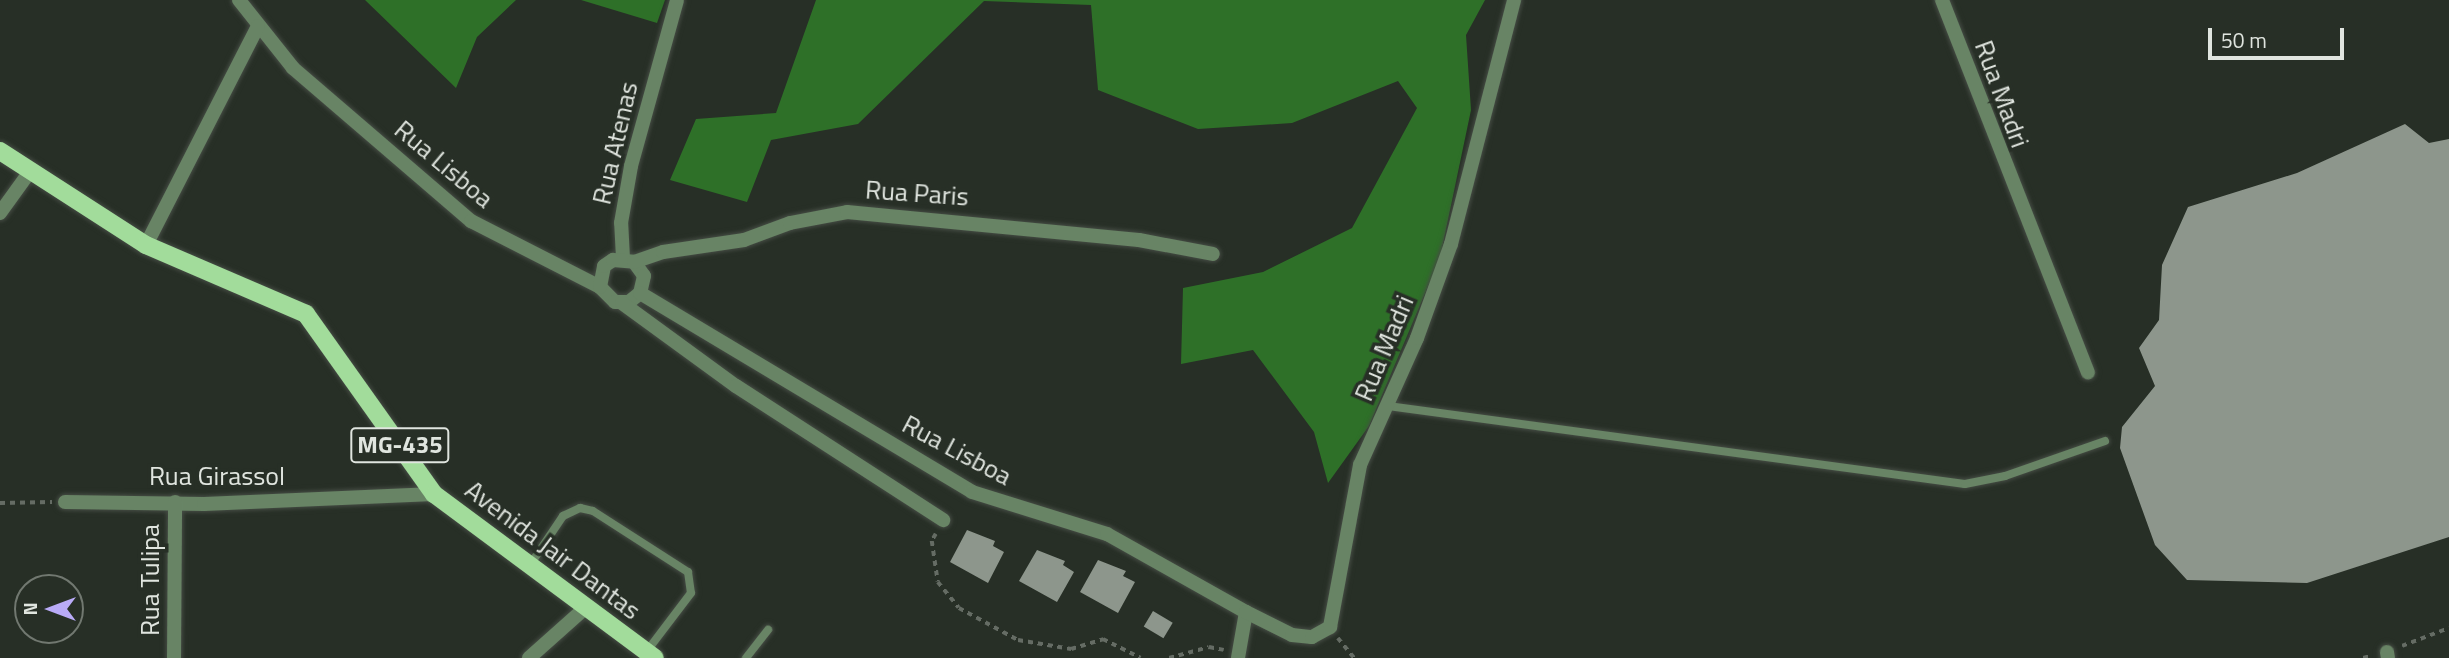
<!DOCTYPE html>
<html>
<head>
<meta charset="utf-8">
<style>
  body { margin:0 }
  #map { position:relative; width:2449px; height:658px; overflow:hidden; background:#272f26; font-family:"Titillium Web",sans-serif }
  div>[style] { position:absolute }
  .forest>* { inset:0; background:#2e7028 }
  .building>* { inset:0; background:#8d968c; transform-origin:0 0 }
  .path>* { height:3.5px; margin-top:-1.75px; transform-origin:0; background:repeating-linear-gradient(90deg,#656c64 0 5px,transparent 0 10px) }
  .roads { filter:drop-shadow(0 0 2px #454c44) drop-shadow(0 0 2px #454c44) }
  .lane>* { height:8px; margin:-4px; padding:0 4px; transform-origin:4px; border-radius:4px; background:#688465 }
  .street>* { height:14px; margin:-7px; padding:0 7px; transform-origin:7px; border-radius:7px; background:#688465 }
  .primary>* { height:18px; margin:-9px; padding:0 9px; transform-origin:9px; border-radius:9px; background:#a2dc9b }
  span { translate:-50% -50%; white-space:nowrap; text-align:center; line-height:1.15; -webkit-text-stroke:7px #272f26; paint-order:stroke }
  .shield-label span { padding:2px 5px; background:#272f26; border:2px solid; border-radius:5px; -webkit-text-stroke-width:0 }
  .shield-label { font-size:24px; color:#e0e5df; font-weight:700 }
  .street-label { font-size:26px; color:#e0e5df }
  .north { position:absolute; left:14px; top:574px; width:70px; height:70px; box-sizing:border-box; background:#272f26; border:2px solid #717870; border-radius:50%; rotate:270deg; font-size:19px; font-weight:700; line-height:28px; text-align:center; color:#e0e5df }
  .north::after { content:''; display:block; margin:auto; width:24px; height:32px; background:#b9abf7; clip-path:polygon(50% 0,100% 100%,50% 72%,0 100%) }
  .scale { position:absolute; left:2208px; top:28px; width:136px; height:32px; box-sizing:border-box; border:4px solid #e0e5df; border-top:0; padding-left:9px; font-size:21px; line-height:24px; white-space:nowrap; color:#e0e5df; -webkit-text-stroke:5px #272f26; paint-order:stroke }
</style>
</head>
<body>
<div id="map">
  <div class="forest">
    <div style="clip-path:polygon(365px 0,516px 0,477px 37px,456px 88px)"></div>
    <div style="clip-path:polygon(581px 0,665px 0,657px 23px)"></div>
    <div style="clip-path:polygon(816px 0,1485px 0,1466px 35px,1471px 110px,1440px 258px,1369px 426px,1328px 483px,1314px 432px,1253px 350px,1181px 364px,1183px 288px,1263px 272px,1352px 228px,1417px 108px,1398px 81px,1292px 123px,1198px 129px,1098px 90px,1091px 5px,984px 1px,858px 124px,771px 140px,747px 202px,670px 180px,696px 119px,776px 113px)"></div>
  </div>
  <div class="building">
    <div style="clip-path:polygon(2405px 124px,2429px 143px,2449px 139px,2449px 537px,2307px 583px,2187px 580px,2155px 545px,2120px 448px,2122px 427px,2155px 386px,2139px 348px,2159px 320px,2162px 265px,2188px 207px,2297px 173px)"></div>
    <div style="clip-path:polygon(967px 530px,995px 541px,993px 546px,1004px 552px,988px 583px,950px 562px)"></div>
    <div style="clip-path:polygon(1037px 550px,1065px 561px,1063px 565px,1074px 572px,1057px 602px,1019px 581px)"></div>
    <div style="clip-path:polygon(1098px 560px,1126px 571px,1123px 576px,1135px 582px,1118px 613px,1080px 592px)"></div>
    <div style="left:1153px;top:611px;width:23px;height:18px;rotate:31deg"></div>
  </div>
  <div class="path">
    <div style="left:0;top:503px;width:52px;rotate:-1.1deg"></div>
    <div style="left:936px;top:534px;width:8px;rotate:120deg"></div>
    <div style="left:932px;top:541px;width:41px;rotate:81.7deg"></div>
    <div style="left:938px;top:582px;width:33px;rotate:51deg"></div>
    <div style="left:959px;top:608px;width:67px;rotate:28.5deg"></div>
    <div style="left:1018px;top:640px;width:54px;rotate:9.6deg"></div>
    <div style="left:1071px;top:649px;width:34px;rotate:-17deg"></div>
    <div style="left:1103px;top:639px;width:42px;rotate:26.6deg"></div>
    <div style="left:1338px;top:638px;width:26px;rotate:51deg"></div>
    <div style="left:2402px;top:646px;width:50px;rotate:-21deg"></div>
    <div style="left:1169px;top:658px;width:41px;rotate:-15.4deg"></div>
    <div style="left:1209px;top:647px;width:15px;rotate:11deg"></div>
    <div style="left:2363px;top:658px;width:8px;rotate:-14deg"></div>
  </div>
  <div class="roads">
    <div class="lane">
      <div style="left:1388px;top:406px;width:582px;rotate:7.7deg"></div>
      <div style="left:1965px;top:484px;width:41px;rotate:-11.3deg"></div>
      <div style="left:2005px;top:476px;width:106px;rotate:-19.3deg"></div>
      <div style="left:530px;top:565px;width:59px;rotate:-56deg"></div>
      <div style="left:563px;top:516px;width:19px;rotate:-25deg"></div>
      <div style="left:580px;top:508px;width:13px;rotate:13deg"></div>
      <div style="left:593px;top:511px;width:113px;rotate:32.7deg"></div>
      <div style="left:688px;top:572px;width:21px;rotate:82deg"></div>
      <div style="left:691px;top:593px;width:73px;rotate:127.2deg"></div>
      <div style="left:746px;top:658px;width:36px;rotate:-52deg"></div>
    </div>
    <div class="street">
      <div style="left:239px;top:0;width:87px;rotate:51.5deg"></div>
      <div style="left:293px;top:68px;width:235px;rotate:40.7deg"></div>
      <div style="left:471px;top:221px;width:145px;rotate:27.1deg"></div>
      <div style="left:600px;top:287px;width:21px;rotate:45deg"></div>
      <div style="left:615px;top:302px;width:14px"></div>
      <div style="left:629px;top:302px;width:14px;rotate:-39deg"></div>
      <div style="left:1942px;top:0;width:400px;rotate:68.6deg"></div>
      <div style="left:0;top:213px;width:53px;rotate:-54.2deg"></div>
      <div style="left:146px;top:245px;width:246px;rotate:-62.9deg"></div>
      <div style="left:623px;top:258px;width:35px;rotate:-93deg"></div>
      <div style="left:621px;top:223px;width:58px;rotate:-80deg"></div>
      <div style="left:631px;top:166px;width:172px;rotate:-74.5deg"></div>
      <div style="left:634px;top:262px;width:17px;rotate:54deg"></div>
      <div style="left:644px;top:276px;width:17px;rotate:103deg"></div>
      <div style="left:600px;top:287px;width:21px;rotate:-79deg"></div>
      <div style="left:604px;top:266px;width:11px;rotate:-34deg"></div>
      <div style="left:613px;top:260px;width:21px;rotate:5deg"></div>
      <div style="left:634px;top:262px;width:31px;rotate:-19deg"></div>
      <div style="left:663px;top:252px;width:82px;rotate:-8.4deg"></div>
      <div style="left:744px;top:240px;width:49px;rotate:-20.3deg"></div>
      <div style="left:790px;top:223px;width:58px;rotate:-10.9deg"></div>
      <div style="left:847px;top:212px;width:293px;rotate:5.5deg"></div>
      <div style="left:1139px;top:240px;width:75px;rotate:10.7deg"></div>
      <div style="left:640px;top:293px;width:387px;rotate:30.9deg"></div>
      <div style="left:972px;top:492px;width:141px;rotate:17.3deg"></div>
      <div style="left:1107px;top:534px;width:159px;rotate:29.3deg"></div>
      <div style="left:1246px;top:612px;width:47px;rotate:99.9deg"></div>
      <div style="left:622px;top:303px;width:141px;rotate:36.1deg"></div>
      <div style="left:736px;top:386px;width:247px;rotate:32.9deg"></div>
      <div style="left:65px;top:502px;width:139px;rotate:0.8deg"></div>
      <div style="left:204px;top:504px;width:230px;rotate:-2.5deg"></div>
      <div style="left:1246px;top:612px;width:51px;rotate:26.6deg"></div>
      <div style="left:1292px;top:635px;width:20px;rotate:6deg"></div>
      <div style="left:1312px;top:637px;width:21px;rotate:-29deg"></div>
      <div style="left:1330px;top:627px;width:165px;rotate:-79.5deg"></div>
      <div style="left:1360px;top:465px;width:139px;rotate:-65.8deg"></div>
      <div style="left:1417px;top:338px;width:100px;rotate:-70.1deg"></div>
      <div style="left:1451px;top:244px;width:252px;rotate:-75.5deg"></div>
      <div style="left:2387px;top:652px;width:6px;rotate:81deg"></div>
      <div style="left:174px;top:658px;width:156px;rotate:-89.6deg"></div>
      <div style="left:529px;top:658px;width:74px;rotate:-41.7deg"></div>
    </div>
    <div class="primary">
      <div style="left:0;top:151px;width:174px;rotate:32.8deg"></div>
      <div style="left:146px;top:245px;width:174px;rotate:23.3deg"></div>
      <div style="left:306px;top:314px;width:221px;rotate:54.6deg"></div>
      <div style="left:434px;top:494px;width:275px;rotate:36.6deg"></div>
    </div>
  </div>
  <div class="shield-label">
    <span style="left:400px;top:445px">MG-435</span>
  </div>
  <div class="street-label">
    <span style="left:2002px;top:94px;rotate:70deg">Rua Madri</span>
    <span style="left:615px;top:143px;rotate:-77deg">Rua Atenas</span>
    <span style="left:444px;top:164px;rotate:40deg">Rua Lisboa</span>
    <span style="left:917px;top:193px;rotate:4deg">Rua Paris</span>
    <span style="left:1384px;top:348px;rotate:-67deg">Rua Madri</span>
    <span style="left:957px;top:450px;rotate:28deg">Rua Lisboa</span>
    <span style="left:217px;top:476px">Rua Girassol</span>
    <span style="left:553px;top:550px;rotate:37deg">Avenida Jair Dantas</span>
    <span style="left:150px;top:580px;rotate:-90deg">Rua Tulipa</span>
  </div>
  <div class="north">N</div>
  <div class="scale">50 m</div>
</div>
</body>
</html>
